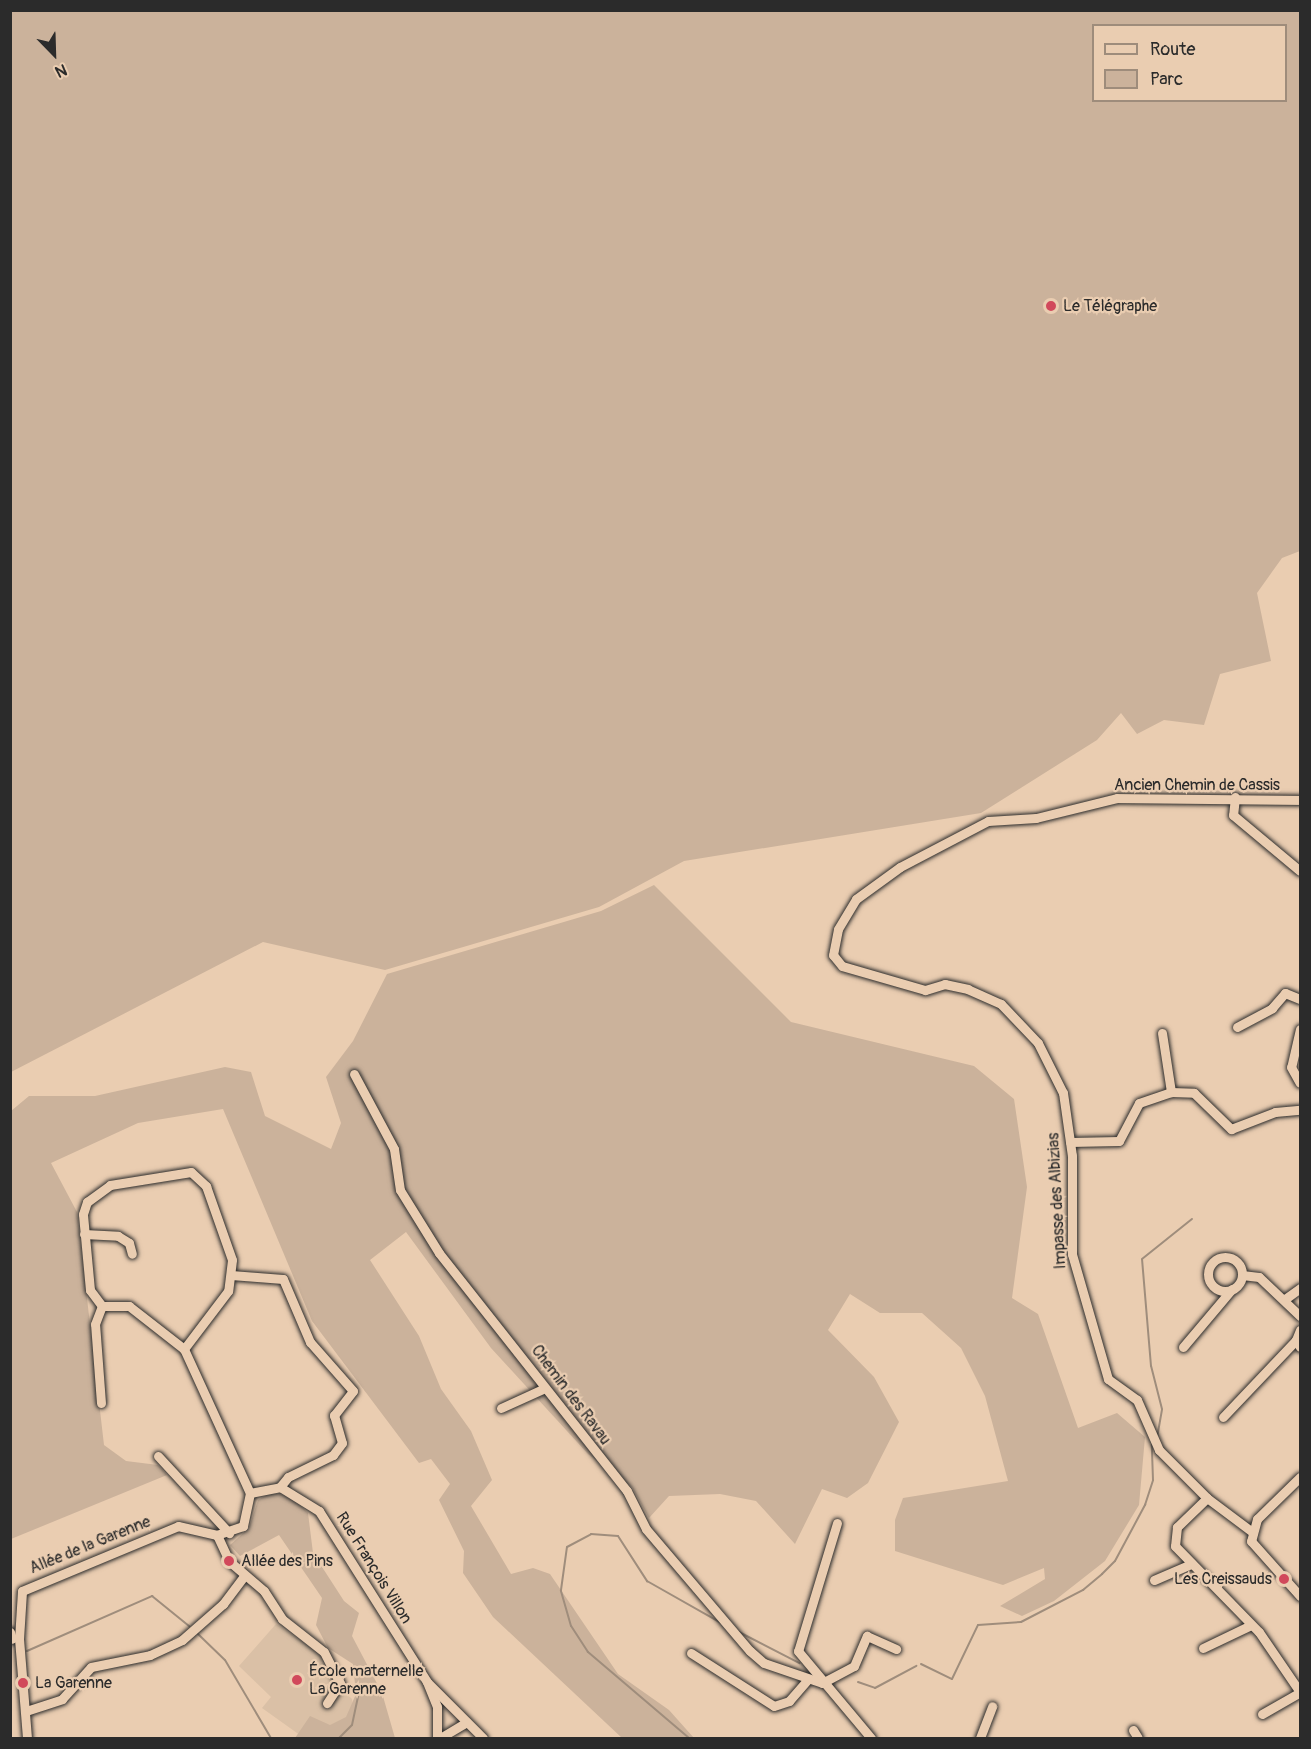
<!DOCTYPE html>
<html>
<head>
<meta charset="utf-8">
<style>
  body { margin:0 }
  #map { position:relative; width:1311px; height:1749px; overflow:hidden; background:#eacdb1; font-family:Pangolin,sans-serif }
  div>[style] { position:absolute }
  .built>* { inset:0; background:#dac0a6 }
  .green>* { inset:0; background:#cbb29b }
  .stream>* { height:2px; margin:-1px; padding:0 1px; transform-origin:1px; border-radius:1px; background:#9f8d7c }
  .roads { filter:drop-shadow(0 0 2px #2b2b2b) drop-shadow(0 0 2px #2b2b2b) }
  .street>* { height:9px; margin:-4.5px; padding:0 4.5px; transform-origin:4.5px; border-radius:4.5px; background:#eacdb1 }
  .street>.ring { margin:-4.5px; padding:0; box-sizing:content-box; background:none; border:9px solid #eacdb1; border-radius:50% }
  .dots>* { width:16px; height:16px; translate:-50% -50%; box-sizing:border-box; border:3px solid #eacdb1; border-radius:50% }
  span { translate:-50% -50%; white-space:nowrap; text-align:center; line-height:1.15; -webkit-text-stroke:4.5px #eacdb1; paint-order:stroke }
  .poi-label { font-size:16px; color:#2b2b2b }
  .left { translate:0 -50%; text-align:left }
  .right { translate:-100% -50%; text-align:right }
  .street-label { font-size:16px; color:#2b2b2b }
  .frame { position:absolute; inset:0; border:12px solid #2b2b2b; pointer-events:none }
  .legend { position:absolute; left:1092px; top:24px; width:195px; height:78px; box-sizing:border-box; background:#eacdb1; border:2px solid #9e8c7b; margin:0; padding:8px 10px; list-style:none; font-size:18px; color:#2b2b2b }
  .legend li { display:flex; align-items:center; gap:12px; height:30px }
  .legend b { width:30px; border:2px solid #9e8c7b }
  .north { position:absolute; left:24px; top:24px; width:60px; height:60px; -webkit-text-stroke:4px #eacdb1; paint-order:stroke; rotate:157deg; font-size:16px; font-weight:700; line-height:24px; text-align:center; color:#2b2b2b }
  .north::after { content:''; display:block; margin:auto; width:21px; height:27px; background:#2b2b2b; clip-path:polygon(50% 0,100% 100%,50% 72%,0 100%) }
</style>
</head>
<body>
<div id="map">
  <div class="built">
    <div style="clip-path:polygon(276px 1624px,322px 1655px,321px 1663px,341px 1673px,340px 1688px,352px 1699px,354px 1714px,304px 1738px,262px 1708px,271px 1697px,239px 1666px)"></div>
  </div>
  <div class="green">
    <div style="clip-path:polygon(evenodd,11px 10px,1300px 11px,1300px 551px,1282px 558px,1257px 593px,1271px 661px,1220px 674px,1204px 725px,1164px 720px,1137px 734px,1121px 713px,1097px 740px,981px 813px,684px 861px,599px 907px,385px 970px,263px 942px,11px 1072px,11px 10px,1094px 26px,1286px 26px,1286px 100px,1094px 100px,1094px 26px)"></div>
    <div style="clip-path:polygon(654px 885px,791px 1022px,974px 1066px,1014px 1099px,1027px 1187px,1012px 1298px,1038px 1314px,1078px 1428px,1117px 1413px,1145px 1437px,1139px 1505px,1105px 1561px,1054px 1601px,1022px 1616px,1000px 1606px,1045px 1579px,1044px 1568px,1003px 1585px,895px 1551px,895px 1520px,903px 1498px,1008px 1481px,985px 1396px,961px 1348px,922px 1313px,880px 1313px,850px 1294px,828px 1330px,874px 1377px,899px 1422px,868px 1483px,847px 1498px,822px 1489px,795px 1544px,756px 1501px,720px 1494px,669px 1496px,649px 1518px,632px 1487px,588px 1454px,491px 1348px,406px 1232px,370px 1260px,419px 1336px,441px 1389px,471px 1431px,492px 1480px,471px 1506px,511px 1574px,533px 1568px,550px 1574px,618px 1674px,669px 1710px,694px 1738px,622px 1738px,493px 1617px,463px 1573px,464px 1551px,439px 1500px,450px 1484px,431px 1459px,419px 1463px,312px 1321px,223px 1109px,138px 1123px,51px 1163px,77px 1212px,104px 1445px,126px 1461px,158px 1465px,167px 1475px,11px 1539px,11px 1111px,29px 1096px,95px 1096px,225px 1067px,251px 1072px,265px 1116px,331px 1149px,341px 1123px,326px 1077px,353px 1041px,387px 974px,601px 911px)"></div>
    <div style="clip-path:polygon(270px 1493px,291px 1496px,308px 1513px,313px 1553px,344px 1601px,359px 1613px,352px 1636px,382px 1693px,395px 1738px,295px 1738px,310px 1716px,330px 1725px,346px 1717px,356px 1694px,353px 1664px,328px 1648px,316px 1625px,322px 1598px,279px 1535px,240px 1556px,230px 1545px,249px 1528px,258px 1500px)"></div>
  </div>
  <div class="stream">
    <div style="left:1157px;top:1438px;width:29px;rotate:-80deg"></div>
    <div style="left:1162px;top:1409px;width:44px;rotate:-104.3deg"></div>
    <div style="left:1151px;top:1366px;width:107px;rotate:-94.8deg"></div>
    <div style="left:1142px;top:1259px;width:64px;rotate:-38.7deg"></div>
    <div style="left:739px;top:1632px;width:68px;rotate:27.3deg"></div>
    <div style="left:198px;top:1634px;width:37px;rotate:44deg"></div>
    <div style="left:225px;top:1660px;width:91px;rotate:59.5deg"></div>
    <div style="left:27px;top:1651px;width:137px;rotate:-23.7deg"></div>
    <div style="left:152px;top:1596px;width:48px;rotate:39deg"></div>
    <div style="left:921px;top:1664px;width:34px;rotate:26deg"></div>
    <div style="left:952px;top:1679px;width:60px;rotate:-64.3deg"></div>
    <div style="left:978px;top:1625px;width:43px;rotate:-4deg"></div>
    <div style="left:1021px;top:1622px;width:70px;rotate:-27.3deg"></div>
    <div style="left:1083px;top:1590px;width:25px;rotate:-40deg"></div>
    <div style="left:1102px;top:1574px;width:18px;rotate:-45deg"></div>
    <div style="left:1115px;top:1561px;width:64px;rotate:-61.8deg"></div>
    <div style="left:1145px;top:1505px;width:26px;rotate:-72deg"></div>
    <div style="left:1153px;top:1480px;width:35px;rotate:-92deg"></div>
    <div style="left:858px;top:1682px;width:18px;rotate:19deg"></div>
    <div style="left:875px;top:1688px;width:47px;rotate:-28.2deg"></div>
    <div style="left:339px;top:1738px;width:18px;rotate:-45deg"></div>
    <div style="left:352px;top:1725px;width:38px;rotate:-78deg"></div>
    <div style="left:360px;top:1688px;width:22px"></div>
    <div style="left:689px;top:1738px;width:133px;rotate:-139.6deg"></div>
    <div style="left:588px;top:1652px;width:31px;rotate:-123deg"></div>
    <div style="left:571px;top:1626px;width:37px;rotate:-106deg"></div>
    <div style="left:561px;top:1590px;width:43px;rotate:-82.1deg"></div>
    <div style="left:567px;top:1547px;width:27px;rotate:-28deg"></div>
    <div style="left:591px;top:1534px;width:27px;rotate:4deg"></div>
    <div style="left:618px;top:1536px;width:54px;rotate:57.2deg"></div>
    <div style="left:647px;top:1581px;width:85px;rotate:29.6deg"></div>
  </div>
  <div class="roads">
    <div class="street">
      <div style="left:1235px;top:797px;width:18px;rotate:96deg"></div>
      <div style="left:1233px;top:815px;width:87px;rotate:39.9deg"></div>
      <div style="left:1237px;top:1027px;width:40px;rotate:-28deg"></div>
      <div style="left:1272px;top:1008px;width:20px;rotate:-49deg"></div>
      <div style="left:1285px;top:993px;width:16px;rotate:22deg"></div>
      <div style="left:1300px;top:1029px;width:39px;rotate:103deg"></div>
      <div style="left:1291px;top:1067px;width:18px;rotate:61deg"></div>
      <div style="left:1162px;top:1033px;width:60px;rotate:81.3deg"></div>
      <div style="left:354px;top:1074px;width:85px;rotate:61.9deg"></div>
      <div style="left:394px;top:1149px;width:41px;rotate:81.7deg"></div>
      <div style="left:400px;top:1190px;width:74px;rotate:58.2deg"></div>
      <div style="left:439px;top:1253px;width:303px;rotate:51.7deg"></div>
      <div style="left:627px;top:1491px;width:42px;rotate:63.4deg"></div>
      <div style="left:646px;top:1529px;width:160px;rotate:49.6deg"></div>
      <div style="left:750px;top:1651px;width:18px;rotate:41deg"></div>
      <div style="left:764px;top:1663px;width:61px;rotate:19deg"></div>
      <div style="left:822px;top:1683px;width:36px;rotate:-28deg"></div>
      <div style="left:854px;top:1666px;width:33px;rotate:-67deg"></div>
      <div style="left:867px;top:1636px;width:32px;rotate:24deg"></div>
      <div style="left:1070px;top:1142px;width:49px;rotate:-1.2deg"></div>
      <div style="left:1119px;top:1141px;width:43px;rotate:-62.2deg"></div>
      <div style="left:1139px;top:1103px;width:34px;rotate:-19deg"></div>
      <div style="left:1171px;top:1092px;width:23px;rotate:2deg"></div>
      <div style="left:1194px;top:1093px;width:52px;rotate:44.2deg"></div>
      <div style="left:1231px;top:1129px;width:47px;rotate:-21.1deg"></div>
      <div style="left:1275px;top:1112px;width:25px;rotate:-5deg"></div>
      <div style="left:84px;top:1234px;width:34px;rotate:3deg"></div>
      <div style="left:118px;top:1236px;width:13px;rotate:32deg"></div>
      <div style="left:129px;top:1243px;width:11px;rotate:75deg"></div>
      <div class="ring" style="left:1208px;top:1257px;width:25px;height:25px"></div>
      <div style="left:231px;top:1275px;width:52px;rotate:4.4deg"></div>
      <div style="left:283px;top:1279px;width:69px;rotate:66.8deg"></div>
      <div style="left:310px;top:1342px;width:65px;rotate:48.7deg"></div>
      <div style="left:353px;top:1391px;width:31px;rotate:128deg"></div>
      <div style="left:334px;top:1415px;width:29px;rotate:74deg"></div>
      <div style="left:342px;top:1443px;width:15px;rotate:127deg"></div>
      <div style="left:333px;top:1455px;width:50px;rotate:153.9deg"></div>
      <div style="left:288px;top:1477px;width:13px;rotate:129deg"></div>
      <div style="left:1242px;top:1275px;width:17px;rotate:7deg"></div>
      <div style="left:1259px;top:1277px;width:57px;rotate:43.6deg"></div>
      <div style="left:1285px;top:1299px;width:19px;rotate:-36deg"></div>
      <div style="left:102px;top:1306px;width:20px;rotate:-127deg"></div>
      <div style="left:90px;top:1290px;width:76px;rotate:-95.3deg"></div>
      <div style="left:83px;top:1214px;width:13px;rotate:-72deg"></div>
      <div style="left:87px;top:1202px;width:29px;rotate:-36deg"></div>
      <div style="left:110px;top:1185px;width:82px;rotate:-9.1deg"></div>
      <div style="left:191px;top:1172px;width:21px;rotate:43deg"></div>
      <div style="left:206px;top:1186px;width:78px;rotate:70.6deg"></div>
      <div style="left:232px;top:1260px;width:31px;rotate:97deg"></div>
      <div style="left:228px;top:1291px;width:73px;rotate:127.2deg"></div>
      <div style="left:102px;top:1306px;width:27px"></div>
      <div style="left:129px;top:1306px;width:70px;rotate:38deg"></div>
      <div style="left:184px;top:1349px;width:158px;rotate:65.4deg"></div>
      <div style="left:250px;top:1493px;width:34px;rotate:102deg"></div>
      <div style="left:243px;top:1526px;width:28px;rotate:161deg"></div>
      <div style="left:1300px;top:1330px;width:11px;rotate:112deg"></div>
      <div style="left:1296px;top:1340px;width:8px;rotate:60deg"></div>
      <div style="left:1183px;top:1347px;width:76px;rotate:-49.8deg"></div>
      <div style="left:101px;top:1403px;width:79px;rotate:-94.3deg"></div>
      <div style="left:95px;top:1324px;width:19px;rotate:-69deg"></div>
      <div style="left:501px;top:1408px;width:48px;rotate:-24.4deg"></div>
      <div style="left:1223px;top:1417px;width:106px;rotate:-46.5deg"></div>
      <div style="left:158px;top:1456px;width:105px;rotate:47.3deg"></div>
      <div style="left:1300px;top:1477px;width:60px;rotate:135.7deg"></div>
      <div style="left:1257px;top:1519px;width:23px;rotate:105deg"></div>
      <div style="left:1251px;top:1541px;width:74px;rotate:48.3deg"></div>
      <div style="left:250px;top:1493px;width:31px;rotate:-11deg"></div>
      <div style="left:280px;top:1487px;width:46px;rotate:31.6deg"></div>
      <div style="left:319px;top:1511px;width:202px;rotate:57.7deg"></div>
      <div style="left:427px;top:1682px;width:27px;rotate:68deg"></div>
      <div style="left:437px;top:1707px;width:31px;rotate:90deg"></div>
      <div style="left:1207px;top:1498px;width:42px;rotate:136deg"></div>
      <div style="left:1177px;top:1527px;width:19px;rotate:96deg"></div>
      <div style="left:1175px;top:1546px;width:120px;rotate:45.7deg"></div>
      <div style="left:1259px;top:1632px;width:73px;rotate:55.7deg"></div>
      <div style="left:837px;top:1523px;width:134px;rotate:106.9deg"></div>
      <div style="left:798px;top:1651px;width:114px;rotate:50deg"></div>
      <div style="left:1251px;top:1531px;width:55px;rotate:-143.1deg"></div>
      <div style="left:1207px;top:1498px;width:68px;rotate:-135deg"></div>
      <div style="left:1159px;top:1450px;width:55px;rotate:-113.7deg"></div>
      <div style="left:1137px;top:1400px;width:36px;rotate:-144deg"></div>
      <div style="left:1108px;top:1379px;width:130px;rotate:-106.1deg"></div>
      <div style="left:1072px;top:1254px;width:98px;rotate:-90deg"></div>
      <div style="left:1072px;top:1156px;width:64px;rotate:-98.1deg"></div>
      <div style="left:1063px;top:1093px;width:56px;rotate:-116.6deg"></div>
      <div style="left:1038px;top:1043px;width:54px;rotate:-133.5deg"></div>
      <div style="left:1001px;top:1004px;width:36px;rotate:-156deg"></div>
      <div style="left:968px;top:989px;width:24px;rotate:-168deg"></div>
      <div style="left:945px;top:984px;width:21px;rotate:163deg"></div>
      <div style="left:925px;top:990px;width:86px;rotate:-163.9deg"></div>
      <div style="left:842px;top:966px;width:14px;rotate:-129deg"></div>
      <div style="left:833px;top:955px;width:26px;rotate:-79deg"></div>
      <div style="left:838px;top:929px;width:35px;rotate:-59deg"></div>
      <div style="left:856px;top:899px;width:54px;rotate:-36deg"></div>
      <div style="left:900px;top:867px;width:99px;rotate:-27.6deg"></div>
      <div style="left:988px;top:821px;width:48px;rotate:-3.6deg"></div>
      <div style="left:1036px;top:818px;width:83px;rotate:-13.9deg"></div>
      <div style="left:1117px;top:798px;width:183px;rotate:0.6deg"></div>
      <div style="left:217px;top:1535px;width:29px;rotate:65deg"></div>
      <div style="left:229px;top:1561px;width:46px;rotate:40.6deg"></div>
      <div style="left:264px;top:1591px;width:33px;rotate:57deg"></div>
      <div style="left:282px;top:1619px;width:53px;rotate:38.2deg"></div>
      <div style="left:324px;top:1652px;width:35px;rotate:63deg"></div>
      <div style="left:340px;top:1683px;width:24px;rotate:123deg"></div>
      <div style="left:1154px;top:1580px;width:40px;rotate:-23.4deg"></div>
      <div style="left:10px;top:1632px;width:7px;rotate:74deg"></div>
      <div style="left:1203px;top:1648px;width:53px;rotate:-25.6deg"></div>
      <div style="left:691px;top:1653px;width:98px;rotate:32.6deg"></div>
      <div style="left:774px;top:1706px;width:16px;rotate:-18deg"></div>
      <div style="left:789px;top:1701px;width:29px;rotate:-49deg"></div>
      <div style="left:428px;top:1683px;width:78px;rotate:45deg"></div>
      <div style="left:26px;top:1711px;width:38px;rotate:-18deg"></div>
      <div style="left:62px;top:1699px;width:43px;rotate:-47.8deg"></div>
      <div style="left:91px;top:1667px;width:60px;rotate:-11.5deg"></div>
      <div style="left:150px;top:1655px;width:35px;rotate:-25deg"></div>
      <div style="left:182px;top:1640px;width:55px;rotate:-41.3deg"></div>
      <div style="left:223px;top:1604px;width:35px;rotate:-53deg"></div>
      <div style="left:1262px;top:1714px;width:40px;rotate:-29.7deg"></div>
      <div style="left:1133px;top:1730px;width:9px;rotate:58deg"></div>
      <div style="left:27px;top:1738px;width:99px;rotate:-94.6deg"></div>
      <div style="left:19px;top:1639px;width:48px;rotate:-86.4deg"></div>
      <div style="left:22px;top:1591px;width:169px;rotate:-22.6deg"></div>
      <div style="left:178px;top:1526px;width:40px;rotate:13deg"></div>
      <div style="left:440px;top:1738px;width:31px;rotate:-31deg"></div>
      <div style="left:980px;top:1738px;width:34px;rotate:-69deg"></div>
    </div>
  </div>
  <div class="dots">
    <div style="left:1051px;top:306px;background:#d1495b"></div>
    <div style="left:229px;top:1561px;background:#d1495b"></div>
    <div style="left:1284px;top:1579px;background:#d1495b"></div>
    <div style="left:297px;top:1680px;background:#d1495b"></div>
    <div style="left:23px;top:1683px;background:#d1495b"></div>
  </div>
  <div class="poi-label">
    <span class="left" style="left:1063px;top:306px">Le Télégraphe</span>
    <span class="left" style="left:241px;top:1561px">Allée des Pins</span>
    <span class="right" style="left:1272px;top:1579px">Les Creissauds</span>
    <span class="left" style="left:309px;top:1680px">École maternelle<br>La Garenne</span>
    <span class="left" style="left:35px;top:1683px">La Garenne</span>
  </div>
  <div class="street-label">
    <span style="left:1197px;top:785px">Ancien Chemin de Cassis</span>
    <span style="left:1057px;top:1201px;rotate:-93deg">Impasse des Albizias</span>
    <span style="left:571px;top:1395px;rotate:53deg">Chemin des Ravau</span>
    <span style="left:90px;top:1545px;rotate:-22deg">Allée de la Garenne</span>
    <span style="left:374px;top:1568px;rotate:58deg">Rue François Villon</span>
  </div>
  <div class="frame"></div>
  <ul class="legend">
  <li><b style="height:8px;background:#eacdb1"></b>Route</li>
  <li><b style="height:16px;background:#cbb29b"></b>Parc</li>
  </ul>
  <div class="north">N</div>
</div>
</body>
</html>
